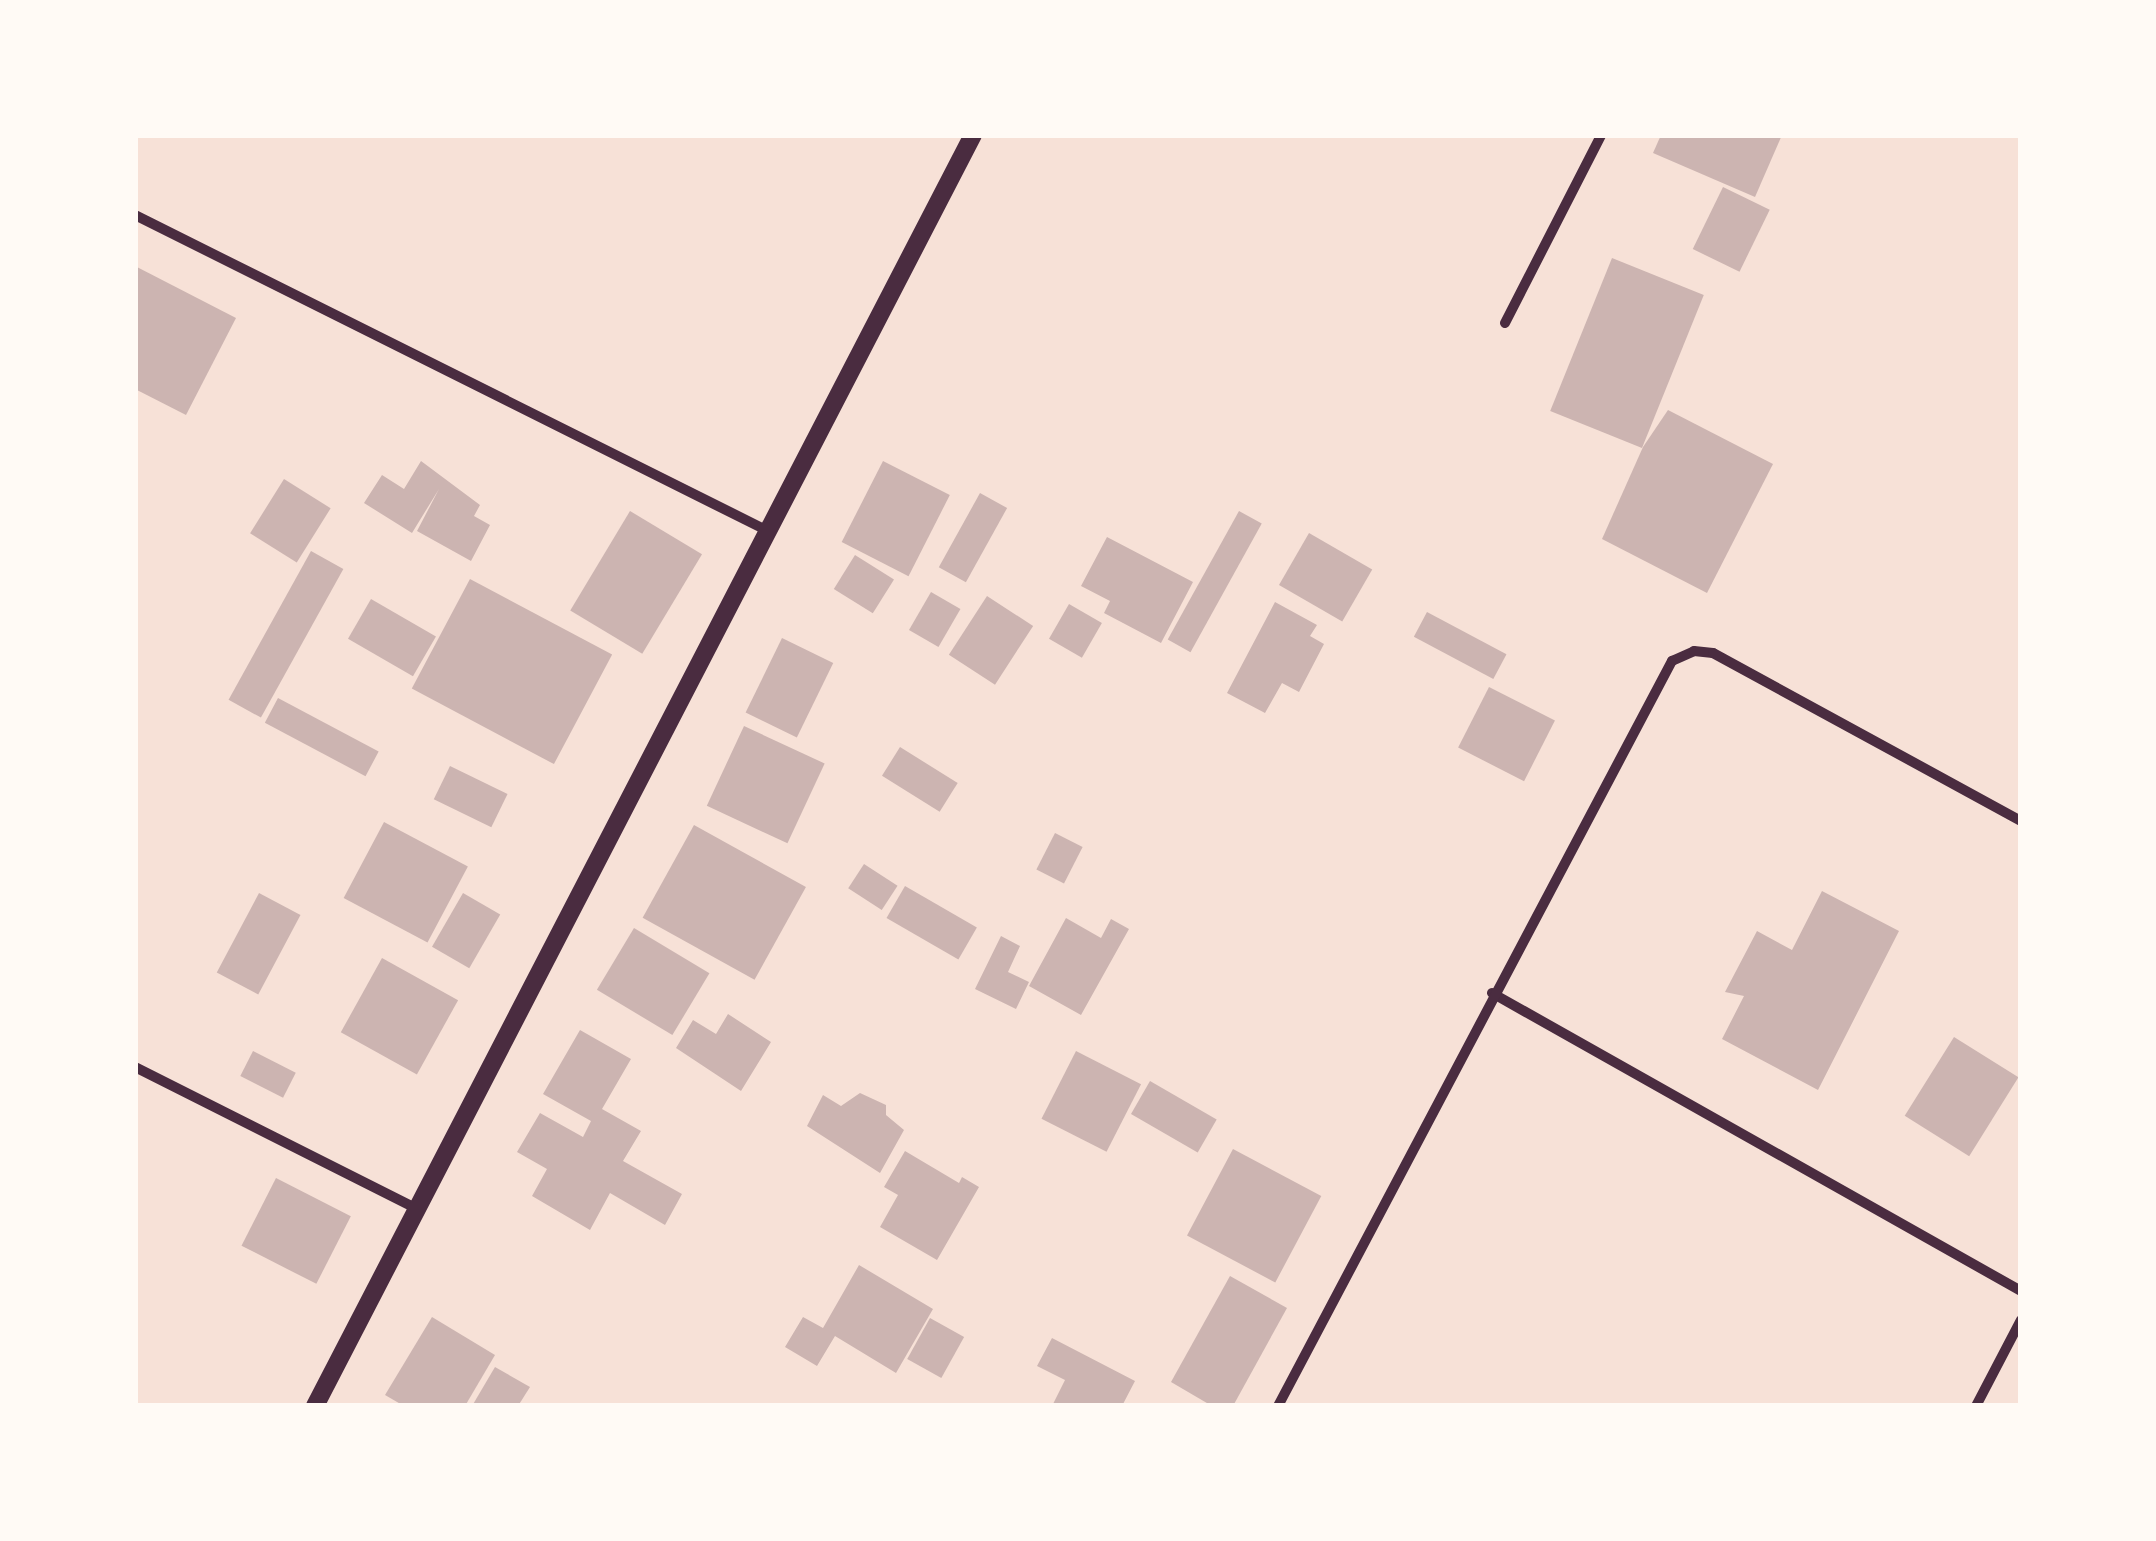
<!DOCTYPE html>
<html>
<head>
<meta charset="utf-8">
<style>
  body { margin:0 }
  #map { position:relative; width:2156px; height:1541px; overflow:hidden; background:#f7e1d7; font-family:"Roboto Serif",serif }
  div>[style] { position:absolute }
  .building>* { inset:0; background:#ccb4b1; transform-origin:0 0 }
  .minor>* { height:10px; margin:-5px; padding:0 5px; transform-origin:5px; border-radius:5px; background:#4a2c40 }
  .tertiary>* { height:18px; margin:-9px; padding:0 9px; transform-origin:9px; border-radius:9px; background:#4a2c40 }
  span { translate:-50% -50%; white-space:nowrap; text-align:center; line-height:1.15; -webkit-text-stroke:10px #fffaf5; paint-order:stroke }
  .frame { position:absolute; inset:0; border:138px solid #fffaf5; pointer-events:none }
</style>
</head>
<body>
<div id="map">
  <div class="building">
    <div style="clip-path:polygon(1661px 135px,1782px 135px,1755px 197px,1653px 153px)"></div>
    <div style="left:1723px;top:187px;width:52px;height:69px;rotate:26deg"></div>
    <div style="left:1612px;top:258px;width:99px;height:165px;rotate:22deg"></div>
    <div style="clip-path:polygon(135px 266px,236px 318px,186px 415px,135px 389px)"></div>
    <div style="clip-path:polygon(1668px 410px,1773px 464px,1707px 593px,1602px 539px,1643px 447px)"></div>
    <div style="clip-path:polygon(421px 461px,480px 505px,474px 516px,490px 525px,471px 561px,417px 531px,439px 489px,412px 533px,364px 503px,382px 475px,404px 489px)"></div>
    <div style="left:883px;top:461px;width:75px;height:91px;rotate:27deg"></div>
    <div style="left:284px;top:479px;width:55px;height:64px;rotate:32deg"></div>
    <div style="left:980px;top:493px;width:31px;height:85px;rotate:29deg"></div>
    <div style="left:630px;top:511px;width:84px;height:116px;rotate:31deg"></div>
    <div style="left:1239px;top:511px;width:26px;height:147px;rotate:29deg"></div>
    <div style="left:1309px;top:533px;width:73px;height:60px;rotate:30deg"></div>
    <div style="clip-path:polygon(1107px 537px,1193px 582px,1161px 643px,1104px 613px,1110px 601px,1081px 586px)"></div>
    <div style="left:311px;top:551px;width:37px;height:170px;rotate:29deg"></div>
    <div style="left:855px;top:555px;width:46px;height:40px;rotate:32deg"></div>
    <div style="left:470px;top:579px;width:161px;height:124px;rotate:28deg"></div>
    <div style="left:931px;top:592px;width:34px;height:44px;rotate:30deg"></div>
    <div style="left:987px;top:596px;width:55px;height:70px;rotate:33deg"></div>
    <div style="left:371px;top:599px;width:75px;height:46px;rotate:30deg"></div>
    <div style="clip-path:polygon(1275px 602px,1317px 625px,1310px 636px,1324px 644px,1299px 692px,1282px 683px,1265px 713px,1227px 693px)"></div>
    <div style="left:1069px;top:604px;width:38px;height:40px;rotate:30deg"></div>
    <div style="left:1427px;top:612px;width:90px;height:28px;rotate:28deg"></div>
    <div style="left:782px;top:638px;width:57px;height:83px;rotate:26deg"></div>
    <div style="left:1489px;top:687px;width:74px;height:68px;rotate:27deg"></div>
    <div style="left:278px;top:698px;width:114px;height:28px;rotate:28deg"></div>
    <div style="left:744px;top:726px;width:89px;height:88px;rotate:25deg"></div>
    <div style="left:900px;top:747px;width:68px;height:34px;rotate:32deg"></div>
    <div style="left:450px;top:766px;width:64px;height:37px;rotate:26deg"></div>
    <div style="left:384px;top:822px;width:95px;height:86px;rotate:28deg"></div>
    <div style="left:694px;top:825px;width:128px;height:106px;rotate:29deg"></div>
    <div style="left:1055px;top:833px;width:31px;height:41px;rotate:27deg"></div>
    <div style="left:864px;top:864px;width:40px;height:29px;rotate:33deg"></div>
    <div style="left:905px;top:886px;width:83px;height:37px;rotate:30deg"></div>
    <div style="clip-path:polygon(1822px 891px,1899px 931px,1818px 1090px,1722px 1039px,1744px 996px,1725px 992px,1757px 931px,1792px 950px)"></div>
    <div style="left:259px;top:893px;width:47px;height:90px;rotate:28deg"></div>
    <div style="left:463px;top:893px;width:43px;height:62px;rotate:30deg"></div>
    <div style="clip-path:polygon(1066px 918px,1101px 938px,1111px 919px,1129px 929px,1081px 1015px,1029px 986px)"></div>
    <div style="left:634px;top:928px;width:88px;height:72px;rotate:31deg"></div>
    <div style="clip-path:polygon(1001px 936px,1020px 946px,1008px 972px,1029px 982px,1016px 1009px,975px 989px)"></div>
    <div style="left:382px;top:958px;width:87px;height:85px;rotate:29deg"></div>
    <div style="clip-path:polygon(728px 1014px,771px 1042px,741px 1091px,676px 1048px,693px 1020px,716px 1034px)"></div>
    <div style="clip-path:polygon(580px 1030px,631px 1059px,602px 1109px,641px 1131px,623px 1161px,682px 1194px,665px 1225px,610px 1193px,590px 1230px,532px 1196px,547px 1169px,517px 1152px,540px 1113px,583px 1137px,591px 1121px,543px 1094px)"></div>
    <div style="left:1954px;top:1037px;width:76px;height:93px;rotate:32deg"></div>
    <div style="left:253px;top:1051px;width:48px;height:28px;rotate:27deg"></div>
    <div style="left:1076px;top:1051px;width:73px;height:76px;rotate:27deg"></div>
    <div style="left:1150px;top:1081px;width:77px;height:38px;rotate:30deg"></div>
    <div style="clip-path:polygon(860px 1093px,886px 1105px,886px 1115px,904px 1130px,880px 1173px,807px 1126px,823px 1095px,841px 1106px)"></div>
    <div style="left:1233px;top:1149px;width:100px;height:98px;rotate:28deg"></div>
    <div style="clip-path:polygon(905px 1151px,959px 1183px,962px 1177px,979px 1187px,937px 1260px,880px 1227px,898px 1195px,884px 1187px)"></div>
    <div style="left:276px;top:1178px;width:84px;height:76px;rotate:27deg"></div>
    <div style="clip-path:polygon(859px 1265px,933px 1309px,896px 1373px,835px 1336px,817px 1366px,785px 1347px,803px 1317px,823px 1328px)"></div>
    <div style="clip-path:polygon(1230px 1276px,1287px 1308px,1233px 1406px,1212px 1406px,1171px 1382px)"></div>
    <div style="clip-path:polygon(432px 1317px,495px 1355px,465px 1406px,404px 1406px,385px 1395px)"></div>
    <div style="left:930px;top:1318px;width:39px;height:47px;rotate:29deg"></div>
    <div style="clip-path:polygon(1052px 1338px,1135px 1381px,1122px 1406px,1052px 1406px,1065px 1380px,1037px 1366px)"></div>
    <div style="clip-path:polygon(495px 1367px,530px 1387px,518px 1406px,472px 1406px)"></div>
  </div>
  <div class="minor">
    <div style="left:135px;top:215px;width:707px;rotate:26.53deg"></div>
    <div style="left:1505px;top:323px;width:211px;rotate:-62.9deg"></div>
    <div style="left:1492px;top:993px;width:607px;rotate:29.39deg"></div>
    <div style="left:135px;top:1067px;width:316px;rotate:26.7deg"></div>
    <div style="left:1278px;top:1406px;width:843px;rotate:-62.13deg"></div>
    <div style="left:1672px;top:661px;width:24px;rotate:-24deg"></div>
    <div style="left:1694px;top:651px;width:19px;rotate:6deg"></div>
    <div style="left:1713px;top:653px;width:351px;rotate:28.6deg"></div>
    <div style="left:1976px;top:1406px;width:97px;rotate:-62.4deg"></div>
  </div>
  <div class="tertiary">
    <div style="left:315px;top:1406px;width:1431px;rotate:-62.63deg"></div>
  </div>
  <div class="frame"></div>
</div>
</body>
</html>
